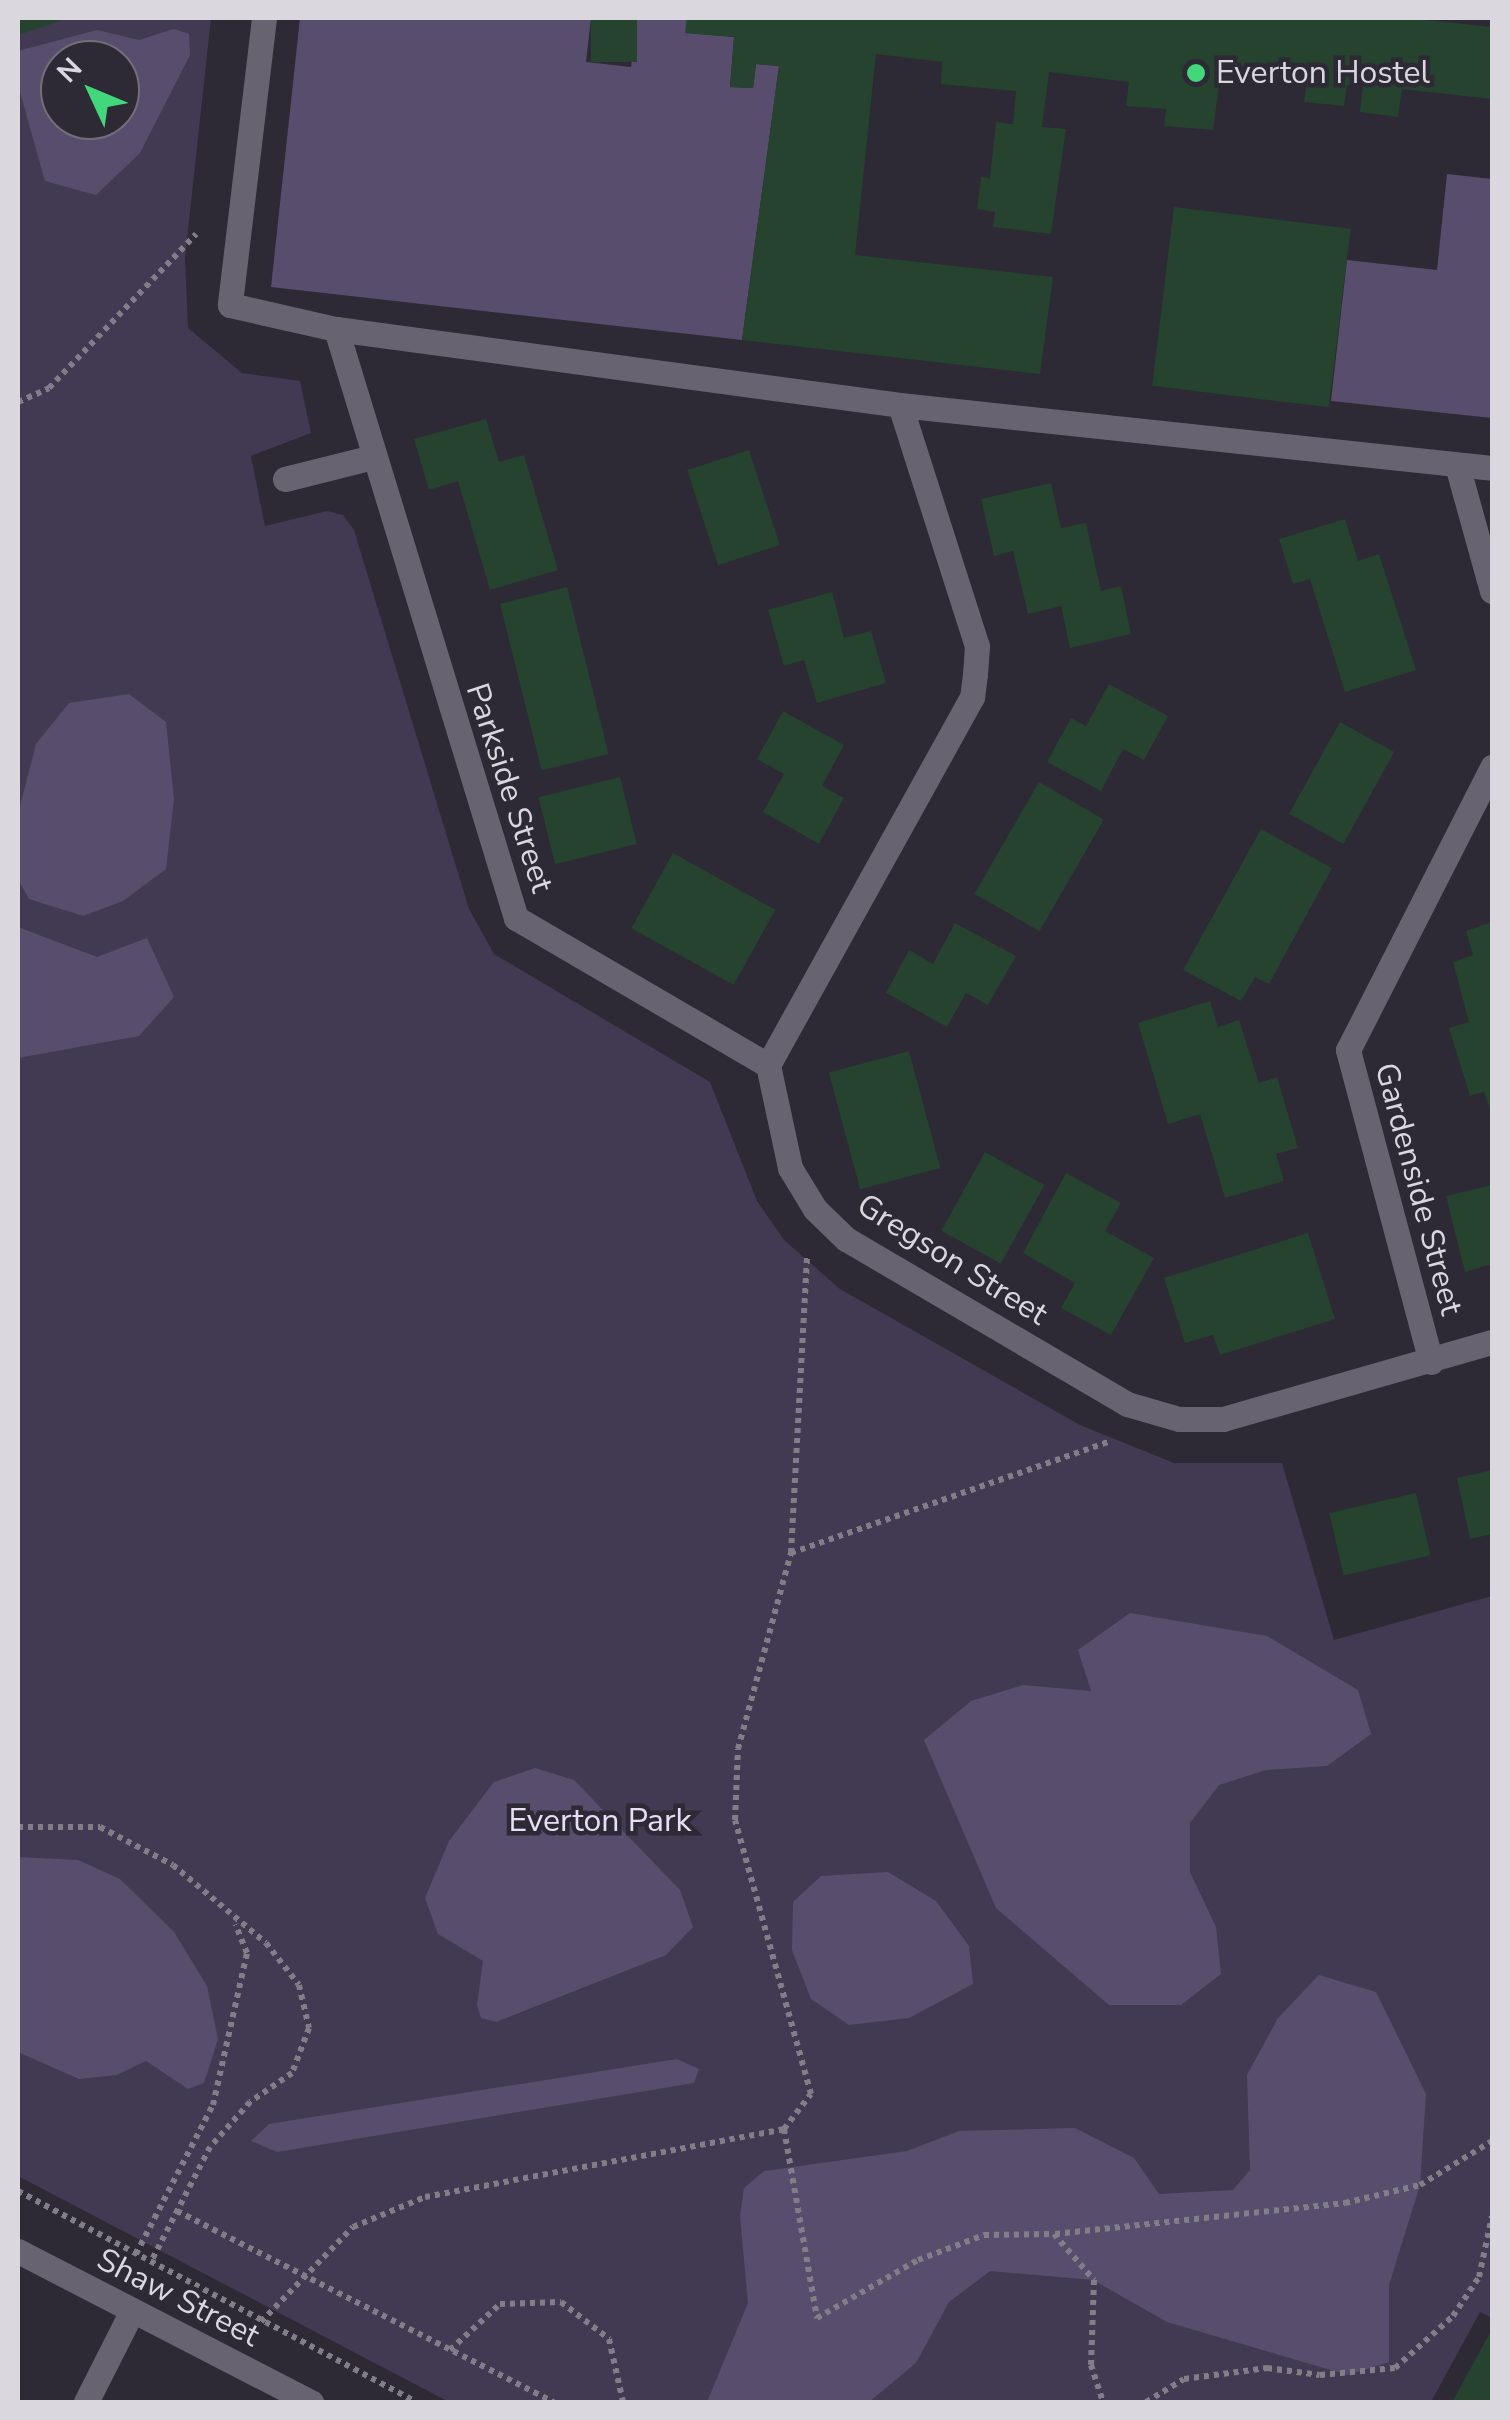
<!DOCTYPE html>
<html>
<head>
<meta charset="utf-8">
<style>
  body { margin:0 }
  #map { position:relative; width:1510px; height:2420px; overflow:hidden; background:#2d2935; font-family:"Nunito Sans",sans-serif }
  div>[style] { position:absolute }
  .green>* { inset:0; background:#423a52 }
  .forest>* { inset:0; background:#584d6d }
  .building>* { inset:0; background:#25432e; transform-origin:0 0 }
  .path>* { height:6px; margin-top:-3px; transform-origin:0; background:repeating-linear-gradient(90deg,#827e88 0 5px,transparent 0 10px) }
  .minor>* { height:25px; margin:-12.5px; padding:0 12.5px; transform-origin:12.5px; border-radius:12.5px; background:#676371 }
  .dots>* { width:28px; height:28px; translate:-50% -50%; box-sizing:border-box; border:5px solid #2d2935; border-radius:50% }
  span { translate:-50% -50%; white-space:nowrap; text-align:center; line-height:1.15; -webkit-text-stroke:9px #2d2935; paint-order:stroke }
  .poi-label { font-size:32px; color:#dad7df }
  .left { translate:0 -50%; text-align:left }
  .street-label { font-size:32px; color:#dad7df }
  .park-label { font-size:32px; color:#e5def6 }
  .frame { position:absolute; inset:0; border:20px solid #dad7df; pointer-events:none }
  .north { position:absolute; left:40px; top:40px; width:100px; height:100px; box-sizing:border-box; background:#2d2935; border:2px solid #726f79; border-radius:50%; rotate:314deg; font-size:28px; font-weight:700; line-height:40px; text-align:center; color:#dad7df }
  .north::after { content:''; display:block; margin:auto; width:35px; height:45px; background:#43d77b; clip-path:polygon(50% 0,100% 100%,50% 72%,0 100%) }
</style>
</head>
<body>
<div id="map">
  <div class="green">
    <div style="clip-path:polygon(evenodd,18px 18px,211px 18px,185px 258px,188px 328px,242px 373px,300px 381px,311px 433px,251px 456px,265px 526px,327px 511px,343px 515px,354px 530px,469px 909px,494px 954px,710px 1082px,757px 1201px,784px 1240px,840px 1289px,1080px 1425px,1174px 1463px,1282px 1463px,1334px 1640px,1492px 1596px,1492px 2318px,1480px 2312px,1431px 2402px,449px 2402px,18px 2176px,18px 18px,60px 60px,120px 60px,120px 120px,60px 120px,60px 60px)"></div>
  </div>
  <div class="forest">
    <div style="clip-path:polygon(300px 18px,591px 18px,586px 62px,631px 67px,637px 18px,687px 18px,686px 33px,734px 37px,730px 87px,753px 88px,756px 64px,779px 66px,742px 340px,271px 287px)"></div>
    <div style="clip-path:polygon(evenodd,174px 29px,189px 34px,190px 55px,140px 153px,96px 195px,45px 181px,18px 85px,18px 51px,97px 30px,139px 40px,174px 29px,120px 60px,120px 120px,60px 120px,60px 60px,120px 60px)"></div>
    <div style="clip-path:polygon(1447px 174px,1492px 179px,1492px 418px,1331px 401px,1347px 260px,1437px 270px)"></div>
    <div style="clip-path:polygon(129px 694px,166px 722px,174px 799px,166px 869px,123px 901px,83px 916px,29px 899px,18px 879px,18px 814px,36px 744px,69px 703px)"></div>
    <div style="clip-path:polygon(18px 927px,97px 957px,147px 938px,174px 997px,139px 1036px,18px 1058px)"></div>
    <div style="clip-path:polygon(1130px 1613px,1267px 1636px,1358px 1690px,1371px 1734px,1327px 1766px,1266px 1770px,1219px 1785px,1190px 1823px,1190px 1872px,1216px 1927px,1221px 1974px,1181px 2005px,1109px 2005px,996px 1908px,924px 1740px,971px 1701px,1023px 1685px,1091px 1691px,1078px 1650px)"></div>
    <div style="clip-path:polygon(535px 1768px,574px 1780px,680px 1890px,693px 1927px,666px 1955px,496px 2022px,481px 2018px,477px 2005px,483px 1961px,438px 1934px,425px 1898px,449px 1841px,494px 1782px)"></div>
    <div style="clip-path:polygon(18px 1857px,78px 1860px,120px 1879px,174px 1932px,207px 1986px,218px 2039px,204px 2083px,188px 2089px,146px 2061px,117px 2075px,79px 2079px,18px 2052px)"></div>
    <div style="clip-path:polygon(888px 1872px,936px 1901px,969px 1946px,973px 1984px,909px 2018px,849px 2025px,811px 1999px,792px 1950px,793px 1902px,821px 1876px)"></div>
    <div style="clip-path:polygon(1319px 1975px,1376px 1992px,1426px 2094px,1420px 2185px,1389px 2285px,1389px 2362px,1348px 2375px,1167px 2322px,1093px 2280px,990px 2271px,949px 2302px,916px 2363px,869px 2402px,707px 2402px,748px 2303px,740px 2216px,744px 2188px,764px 2171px,907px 2151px,959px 2131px,1075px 2128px,1134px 2158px,1159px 2194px,1233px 2190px,1250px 2170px,1247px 2075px,1278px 2018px)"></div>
    <div style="clip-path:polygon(677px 2059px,699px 2069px,694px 2083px,277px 2152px,251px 2141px,269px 2124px)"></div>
  </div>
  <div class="building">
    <div style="clip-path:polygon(18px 18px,69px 18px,18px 35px)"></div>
    <div style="left:591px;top:18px;width:46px;height:44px"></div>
    <div style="clip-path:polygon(687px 18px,1406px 18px,1492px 27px,1492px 99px,1402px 89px,1398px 117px,1360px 112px,1363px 85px,1347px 85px,1344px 106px,1304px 102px,1307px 79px,1221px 71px,1213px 130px,1164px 126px,1166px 109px,1126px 106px,1129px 82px,1049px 72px,1042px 127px,1066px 129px,1051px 234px,993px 227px,995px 212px,977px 209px,981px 177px,990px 178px,996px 122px,1013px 124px,1016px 91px,941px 84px,942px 62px,876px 54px,855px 255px,1053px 277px,1040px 374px,742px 340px,779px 66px,756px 64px,753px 88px,730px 87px,734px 37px,685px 33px)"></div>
    <div style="left:1174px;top:207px;width:178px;height:180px;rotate:7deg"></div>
    <div style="clip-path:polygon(486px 419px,499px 462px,524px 455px,558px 570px,490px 590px,458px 481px,429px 490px,414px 439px)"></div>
    <div style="left:749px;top:450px;width:100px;height:65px;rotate:72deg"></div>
    <div style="clip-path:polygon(1051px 483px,1061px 528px,1086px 523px,1101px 591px,1121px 586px,1131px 634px,1070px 648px,1061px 606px,1028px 614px,1013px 551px,994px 556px,981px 499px)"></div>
    <div style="clip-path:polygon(1345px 519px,1358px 561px,1379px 554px,1416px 670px,1345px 692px,1310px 579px,1293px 584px,1279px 539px)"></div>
    <div style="left:567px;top:587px;width:172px;height:69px;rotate:76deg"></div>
    <div style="clip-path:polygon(832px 592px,844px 638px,871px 631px,886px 683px,817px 703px,804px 660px,784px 666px,768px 610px)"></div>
    <div style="clip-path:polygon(1109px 684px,1168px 716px,1144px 760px,1123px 749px,1101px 791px,1047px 762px,1071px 718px,1086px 726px)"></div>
    <div style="clip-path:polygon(783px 711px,844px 745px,822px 786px,844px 798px,819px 844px,763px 812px,784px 774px,757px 759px)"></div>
    <div style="left:1340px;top:722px;width:62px;height:105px;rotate:29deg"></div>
    <div style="left:620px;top:777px;width:69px;height:84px;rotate:76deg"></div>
    <div style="left:1039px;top:782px;width:75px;height:129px;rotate:30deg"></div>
    <div style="clip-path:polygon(1261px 829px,1332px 868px,1269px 984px,1255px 977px,1241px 1001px,1183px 970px)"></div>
    <div style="left:673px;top:853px;width:117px;height:86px;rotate:29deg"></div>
    <div style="clip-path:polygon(1492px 922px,1492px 1115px,1484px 1092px,1470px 1096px,1449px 1028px,1469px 1022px,1453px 962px,1473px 955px,1466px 931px)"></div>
    <div style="clip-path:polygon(955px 923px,1016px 956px,988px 1005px,966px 993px,947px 1027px,886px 993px,909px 950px,933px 964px)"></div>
    <div style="clip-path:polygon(1210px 1001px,1218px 1027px,1239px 1020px,1259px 1083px,1277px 1077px,1298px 1148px,1276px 1154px,1284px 1181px,1225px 1198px,1200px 1114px,1168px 1124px,1138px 1023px)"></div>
    <div style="left:909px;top:1051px;width:121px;height:83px;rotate:75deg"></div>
    <div style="left:985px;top:1152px;width:68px;height:90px;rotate:29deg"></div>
    <div style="clip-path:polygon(1066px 1173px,1121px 1203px,1105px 1231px,1154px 1258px,1111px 1335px,1061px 1308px,1075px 1283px,1023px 1253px)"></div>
    <div style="clip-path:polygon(1492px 1185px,1492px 1264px,1465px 1272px,1446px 1196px)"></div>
    <div style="clip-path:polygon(1308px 1233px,1335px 1319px,1220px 1355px,1213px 1335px,1185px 1343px,1164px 1278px)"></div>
    <div style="clip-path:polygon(1492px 1470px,1492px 1534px,1470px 1539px,1457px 1478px)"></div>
    <div style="left:1416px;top:1493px;width:64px;height:89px;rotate:77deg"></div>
    <div style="clip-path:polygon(1492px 2329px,1492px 2402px,1452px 2402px)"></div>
  </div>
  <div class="path">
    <div style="left:18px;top:402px;width:34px;rotate:-24deg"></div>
    <div style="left:49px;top:388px;width:213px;rotate:-46.3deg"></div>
    <div style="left:791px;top:1553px;width:338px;rotate:-19.3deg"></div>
    <div style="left:18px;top:1827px;width:82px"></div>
    <div style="left:100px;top:1827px;width:82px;rotate:27.5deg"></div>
    <div style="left:173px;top:1865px;width:121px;rotate:40deg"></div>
    <div style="left:266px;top:1943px;width:53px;rotate:51.8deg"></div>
    <div style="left:299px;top:1985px;width:44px;rotate:76.9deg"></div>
    <div style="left:309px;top:2028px;width:48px;rotate:110.7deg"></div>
    <div style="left:292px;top:2073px;width:51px;rotate:145.4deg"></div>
    <div style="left:250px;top:2102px;width:60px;rotate:131.6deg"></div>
    <div style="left:210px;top:2147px;width:129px;rotate:117.2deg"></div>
    <div style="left:784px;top:2129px;width:192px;rotate:80.1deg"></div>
    <div style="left:817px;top:2318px;width:116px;rotate:-29.9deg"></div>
    <div style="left:918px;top:2260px;width:71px;rotate:-20.7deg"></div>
    <div style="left:984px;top:2235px;width:70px;rotate:-0.8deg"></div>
    <div style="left:1054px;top:2234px;width:61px;rotate:49deg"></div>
    <div style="left:1094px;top:2280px;width:85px;rotate:92deg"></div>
    <div style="left:1091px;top:2365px;width:39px;rotate:72deg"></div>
    <div style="left:18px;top:2191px;width:450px;rotate:27.9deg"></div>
    <div style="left:177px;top:2211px;width:422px;rotate:26.9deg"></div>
    <div style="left:1055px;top:2234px;width:292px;rotate:-6.1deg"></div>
    <div style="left:1345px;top:2203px;width:77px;rotate:-13.5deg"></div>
    <div style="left:1420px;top:2185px;width:84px;rotate:-31.4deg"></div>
    <div style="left:136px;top:2254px;width:168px;rotate:-62.7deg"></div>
    <div style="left:213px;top:2105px;width:156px;rotate:-77.4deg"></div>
    <div style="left:247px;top:1953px;width:31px;rotate:-112deg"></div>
    <div style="left:254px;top:2329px;width:142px;rotate:-45.9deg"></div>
    <div style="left:353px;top:2227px;width:78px;rotate:-22.6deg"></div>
    <div style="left:425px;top:2197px;width:365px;rotate:-10.7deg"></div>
    <div style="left:784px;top:2129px;width:44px;rotate:-52.4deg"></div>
    <div style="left:811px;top:2094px;width:284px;rotate:-105.5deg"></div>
    <div style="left:735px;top:1820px;width:71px;rotate:-87.6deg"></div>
    <div style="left:738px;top:1749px;width:203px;rotate:-74.9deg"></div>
    <div style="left:791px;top:1553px;width:298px;rotate:-86.9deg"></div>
    <div style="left:450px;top:2350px;width:68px;rotate:-42.6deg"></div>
    <div style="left:500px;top:2304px;width:61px;rotate:-1.9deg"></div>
    <div style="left:561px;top:2302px;width:61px;rotate:37.6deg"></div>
    <div style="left:609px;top:2339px;width:65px;rotate:77.5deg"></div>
    <div style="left:1146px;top:2402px;width:44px;rotate:-31.2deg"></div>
    <div style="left:1184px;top:2379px;width:84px;rotate:-7.5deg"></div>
    <div style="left:1267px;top:2368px;width:53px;rotate:7.5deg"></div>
    <div style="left:1320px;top:2375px;width:75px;rotate:-5.3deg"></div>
    <div style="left:1395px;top:2368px;width:78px;rotate:-41.9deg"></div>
    <div style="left:1453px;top:2316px;width:47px;rotate:-56.3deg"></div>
    <div style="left:1479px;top:2277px;width:62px;rotate:-78deg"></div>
  </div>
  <div class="minor">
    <div style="left:264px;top:18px;width:289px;rotate:96.8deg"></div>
    <div style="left:230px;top:305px;width:109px;rotate:12.8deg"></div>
    <div style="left:336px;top:329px;width:569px;rotate:7.67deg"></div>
    <div style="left:900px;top:405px;width:595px;rotate:6.07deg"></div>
    <div style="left:336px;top:329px;width:616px;rotate:73.01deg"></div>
    <div style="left:516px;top:918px;width:292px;rotate:30.3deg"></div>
    <div style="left:900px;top:405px;width:253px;rotate:72.3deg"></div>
    <div style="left:977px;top:646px;width:28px;rotate:94deg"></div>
    <div style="left:975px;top:674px;width:23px;rotate:97deg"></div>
    <div style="left:972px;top:697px;width:421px;rotate:119deg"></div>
    <div style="left:768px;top:1065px;width:105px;rotate:77.9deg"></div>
    <div style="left:790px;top:1168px;width:48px;rotate:58.6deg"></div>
    <div style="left:815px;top:1209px;width:43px;rotate:44.1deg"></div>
    <div style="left:846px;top:1239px;width:326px;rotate:30.4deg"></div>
    <div style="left:1127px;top:1404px;width:54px;rotate:16.1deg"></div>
    <div style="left:1179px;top:1419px;width:44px"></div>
    <div style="left:1223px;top:1419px;width:280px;rotate:-16deg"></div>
    <div style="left:1457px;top:465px;width:131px;rotate:74.5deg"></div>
    <div style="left:285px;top:479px;width:91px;rotate:-14deg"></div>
    <div style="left:1431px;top:1362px;width:323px;rotate:-104.9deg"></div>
    <div style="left:1348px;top:1050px;width:318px;rotate:-63deg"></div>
    <div style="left:18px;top:2251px;width:330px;rotate:27.3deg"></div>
    <div style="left:86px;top:2402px;width:100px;rotate:-63.2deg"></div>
  </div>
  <div class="dots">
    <div style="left:1196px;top:73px;background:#43d77b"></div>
  </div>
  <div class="poi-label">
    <span class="left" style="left:1216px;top:73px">Everton Hostel</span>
  </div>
  <div class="street-label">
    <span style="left:509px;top:788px;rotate:72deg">Parkside Street</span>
    <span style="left:1418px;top:1189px;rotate:75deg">Gardenside Street</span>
    <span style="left:952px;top:1260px;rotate:32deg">Gregson Street</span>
    <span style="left:178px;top:2298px;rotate:27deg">Shaw Street</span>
  </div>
  <div class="park-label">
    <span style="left:600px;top:1821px">Everton Park</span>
  </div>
  <div class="frame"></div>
  <div class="north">N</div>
</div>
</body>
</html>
